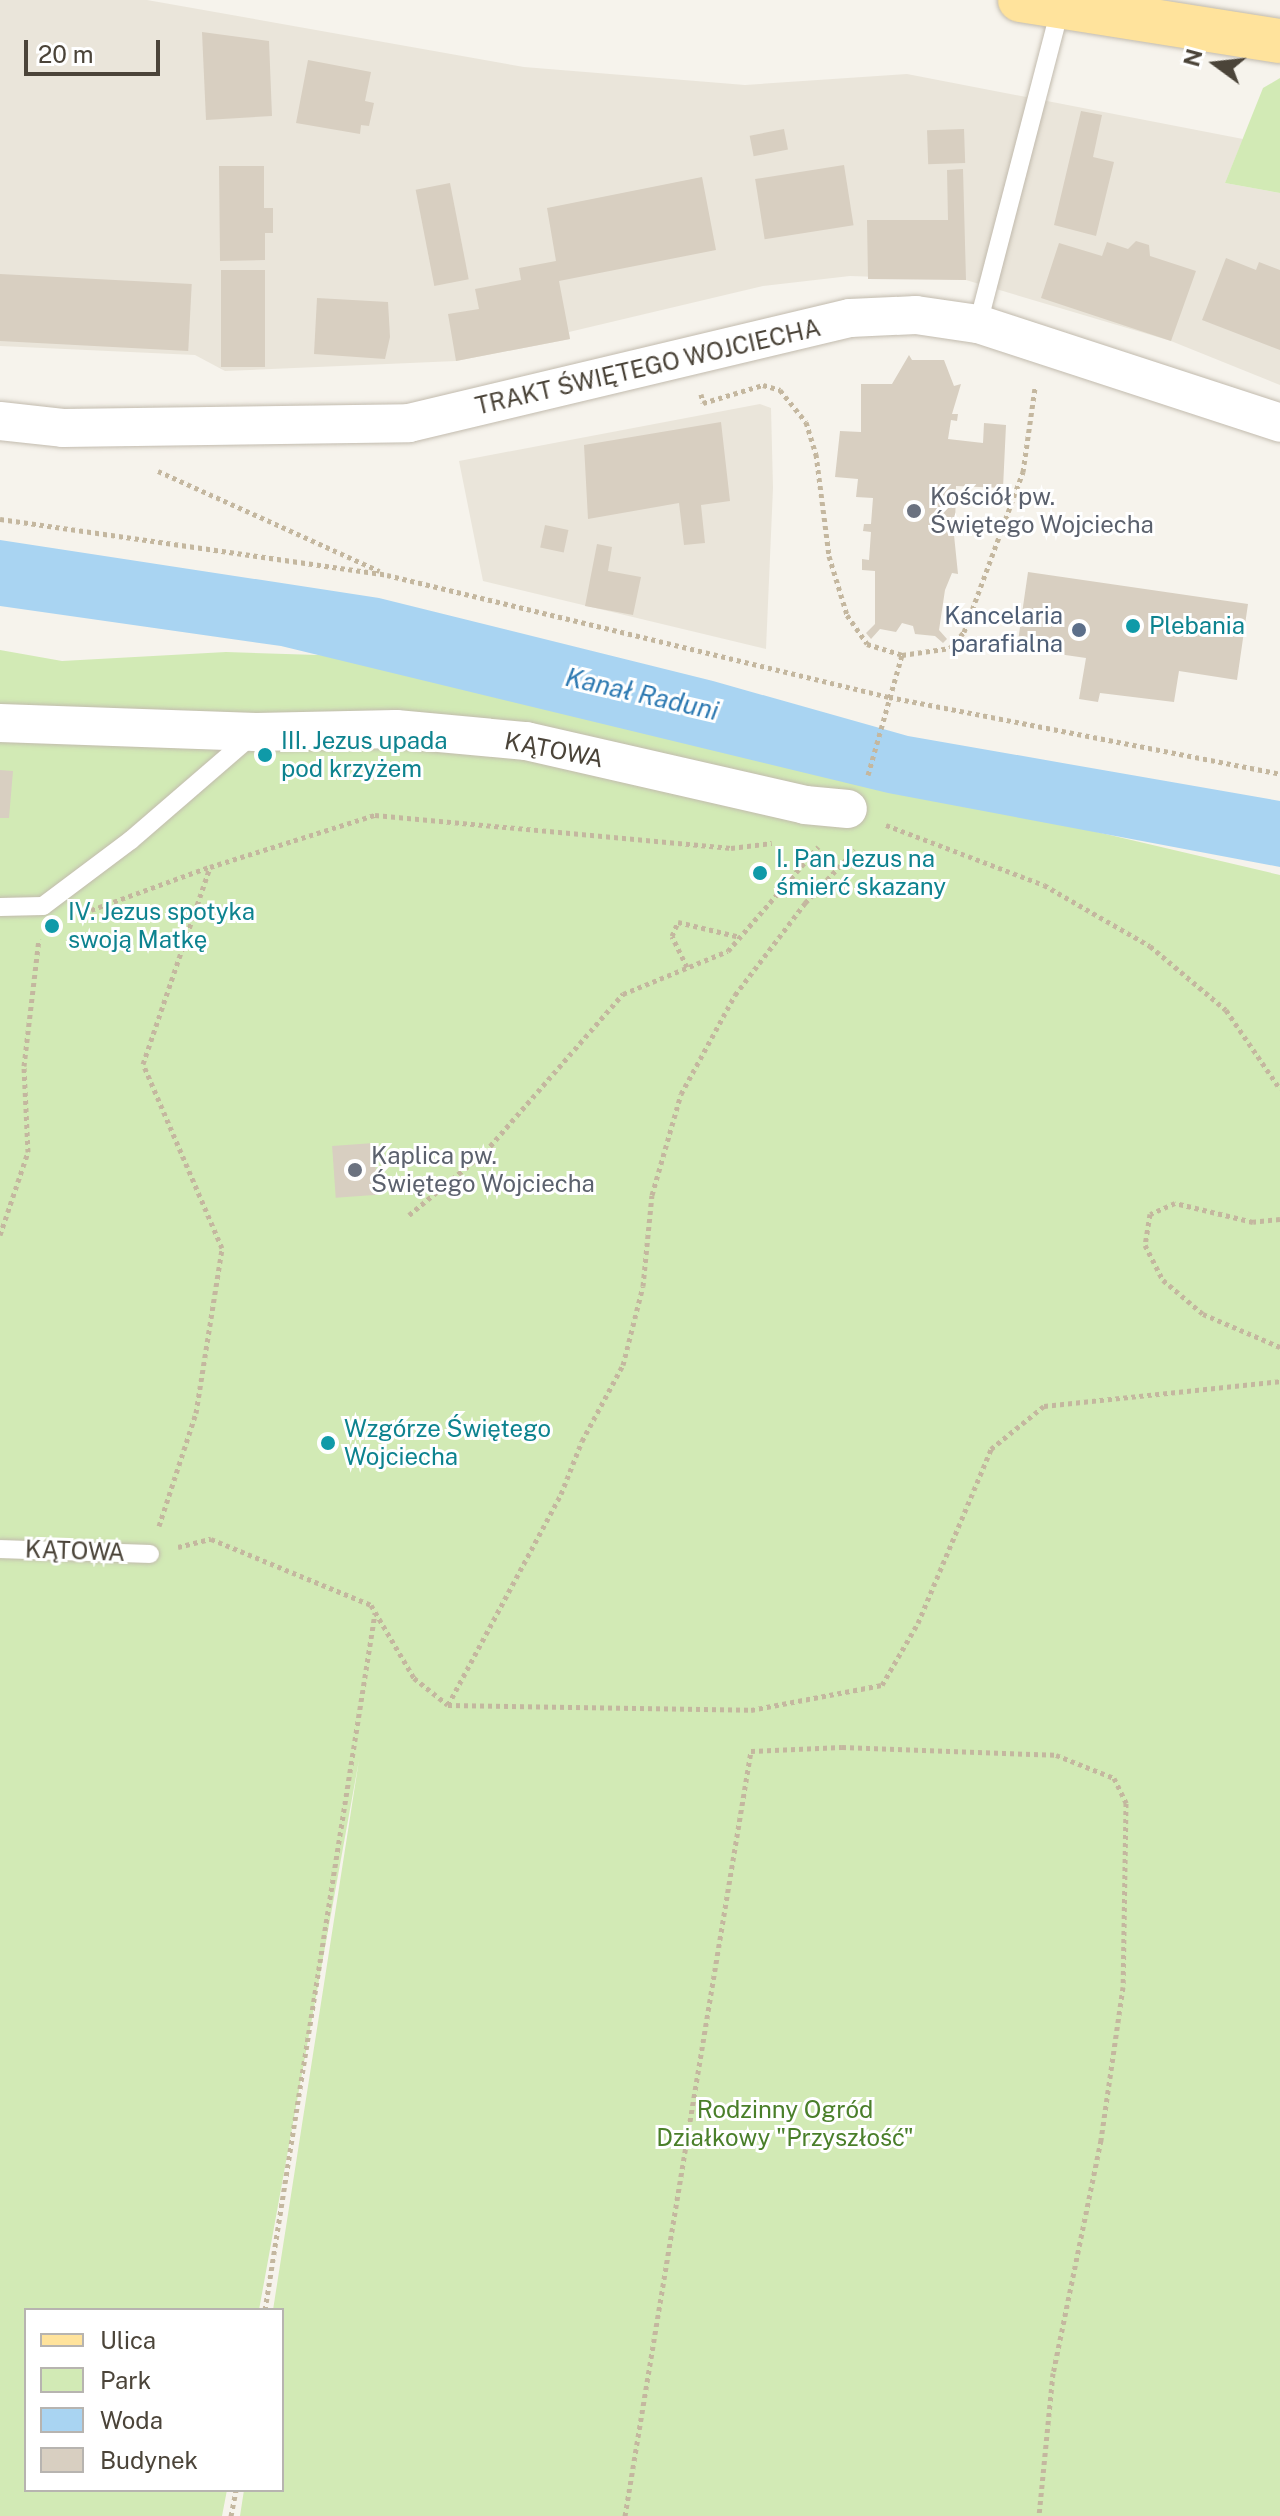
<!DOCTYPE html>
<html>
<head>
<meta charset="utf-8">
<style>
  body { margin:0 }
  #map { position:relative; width:1280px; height:2516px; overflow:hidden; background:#f6f3ec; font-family:"Public Sans",sans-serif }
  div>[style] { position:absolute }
  .residential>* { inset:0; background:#eae5da }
  .green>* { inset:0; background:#d2eab5 }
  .water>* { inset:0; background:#a9d4f2 }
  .building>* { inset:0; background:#d8cfc1; transform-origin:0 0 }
  .path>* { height:5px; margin-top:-2.5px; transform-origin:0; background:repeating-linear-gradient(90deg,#c4b79f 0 4px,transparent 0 8px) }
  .roads { filter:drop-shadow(0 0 2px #c2bbae) drop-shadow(0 0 2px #c2bbae) }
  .lane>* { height:18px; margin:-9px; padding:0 9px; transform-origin:9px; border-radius:9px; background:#fff }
  .street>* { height:38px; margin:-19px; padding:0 19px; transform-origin:19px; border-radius:19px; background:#fff }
  .primary>* { height:44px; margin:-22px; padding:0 22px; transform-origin:22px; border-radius:22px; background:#ffe39c }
  .dots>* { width:22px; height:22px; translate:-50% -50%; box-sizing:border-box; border:4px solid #fff; border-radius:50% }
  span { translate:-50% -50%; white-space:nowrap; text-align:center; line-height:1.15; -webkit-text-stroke:6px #fff; paint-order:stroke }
  .street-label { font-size:24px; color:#4b4439 }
  .worship-label { font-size:24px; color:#5b616d }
  .left { translate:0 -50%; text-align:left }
  .service-label { font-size:24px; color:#4e5e75 }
  .right { translate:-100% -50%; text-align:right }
  .culture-label { font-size:24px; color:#0d838f }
  .park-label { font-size:24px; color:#4a7f2a }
  .water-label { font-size:26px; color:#2e7ab2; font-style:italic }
  .legend { position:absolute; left:24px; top:2308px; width:260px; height:184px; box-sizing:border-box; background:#fff; border:2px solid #b7b4b0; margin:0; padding:10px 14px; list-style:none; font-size:24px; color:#4b4439 }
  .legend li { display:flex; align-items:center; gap:16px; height:40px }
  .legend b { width:40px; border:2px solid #b7b4b0 }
  .north { position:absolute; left:1176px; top:24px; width:80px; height:80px; -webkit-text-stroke:6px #fff; paint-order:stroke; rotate:285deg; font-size:22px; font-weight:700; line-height:32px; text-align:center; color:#4b4439 }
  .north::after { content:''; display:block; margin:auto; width:28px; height:36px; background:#4b4439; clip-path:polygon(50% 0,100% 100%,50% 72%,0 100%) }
  .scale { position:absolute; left:24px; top:40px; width:136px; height:36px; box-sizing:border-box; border:4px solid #4b4439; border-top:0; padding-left:10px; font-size:24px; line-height:28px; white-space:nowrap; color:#4b4439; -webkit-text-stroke:6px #fff; paint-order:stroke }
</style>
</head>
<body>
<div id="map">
  <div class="residential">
    <div style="clip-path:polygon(0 0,147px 0,524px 67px,745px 85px,907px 74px,1243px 139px,1225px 183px,1280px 193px,1280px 385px,1171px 341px,966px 280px,938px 279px,850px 276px,763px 286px,569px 332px,570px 339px,456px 361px,225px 371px,195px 355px,0 346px)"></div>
    <div style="clip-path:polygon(760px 404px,771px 408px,773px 488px,766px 649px,483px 581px,459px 461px)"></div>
  </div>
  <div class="green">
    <div style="clip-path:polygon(1280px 78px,1280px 193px,1225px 183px,1263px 88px)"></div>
    <div style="clip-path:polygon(0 650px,62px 661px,226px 652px,349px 656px,1280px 875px,1280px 2516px,240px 2516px,244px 2490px,282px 2490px,282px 2310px,273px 2310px,359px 1760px,259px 2310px,26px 2310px,26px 2490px,227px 2490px,222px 2516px,0 2516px)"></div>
  </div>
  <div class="water">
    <div style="clip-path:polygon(0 540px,379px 598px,713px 681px,908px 736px,1280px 801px,1280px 867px,888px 793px,281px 646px,0 606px)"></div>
  </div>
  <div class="building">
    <div style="clip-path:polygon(202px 32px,269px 41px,272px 116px,206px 120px)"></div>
    <div style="clip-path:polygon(308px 60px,371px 72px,365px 101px,374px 103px,369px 126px,361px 125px,360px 134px,296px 123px)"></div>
    <div style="clip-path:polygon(1081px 111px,1102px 115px,1093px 157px,1114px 162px,1096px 236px,1054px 225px)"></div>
    <div style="left:784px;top:129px;width:21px;height:35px;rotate:79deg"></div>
    <div style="left:964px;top:129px;width:34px;height:37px;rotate:88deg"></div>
    <div style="left:844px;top:165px;width:61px;height:90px;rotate:81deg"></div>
    <div style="clip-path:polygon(219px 166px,264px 166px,264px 208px,273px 208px,273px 233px,265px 233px,265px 260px,220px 261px)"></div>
    <div style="clip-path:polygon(963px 169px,966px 280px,868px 279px,867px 220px,948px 220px,947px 170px)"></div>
    <div style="clip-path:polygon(702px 177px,716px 250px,559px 281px,570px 339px,456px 361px,448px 314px,479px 309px,475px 289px,521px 280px,519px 268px,556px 261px,547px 208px)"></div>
    <div style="left:450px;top:183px;width:98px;height:35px;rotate:79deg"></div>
    <div style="clip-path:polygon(1136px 241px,1149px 245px,1150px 256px,1196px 271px,1171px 341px,1041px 298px,1059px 243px,1102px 256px,1107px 242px,1128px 249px)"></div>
    <div style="clip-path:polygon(1226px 258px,1256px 270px,1259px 262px,1280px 270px,1280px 350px,1202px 320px)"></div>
    <div style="left:221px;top:270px;width:44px;height:97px"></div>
    <div style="left:0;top:274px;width:192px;height:67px;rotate:3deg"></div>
    <div style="clip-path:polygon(317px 298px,388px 302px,390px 337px,385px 359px,314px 354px)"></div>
    <div style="clip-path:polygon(909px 355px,912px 360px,944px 360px,954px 386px,961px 384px,952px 414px,958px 414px,957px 421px,951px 420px,948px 439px,983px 443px,984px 423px,1006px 425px,1003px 488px,956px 486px,955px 529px,962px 530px,962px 536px,954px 535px,958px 574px,952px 573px,945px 590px,939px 630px,947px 639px,943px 643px,935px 636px,915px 634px,913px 626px,902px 623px,896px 632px,880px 629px,871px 639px,866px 633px,875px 624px,875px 571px,862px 570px,862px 559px,869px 560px,871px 532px,863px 531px,864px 524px,871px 524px,873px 498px,856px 497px,858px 479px,835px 477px,840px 431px,861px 432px,861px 384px,892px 384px)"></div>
    <div style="clip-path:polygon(721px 422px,730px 501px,701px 505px,705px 543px,684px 545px,679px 503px,588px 519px,584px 445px)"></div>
    <div style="left:545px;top:525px;width:24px;height:23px;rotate:12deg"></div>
    <div style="clip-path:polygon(597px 544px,612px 547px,608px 571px,641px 577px,633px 615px,585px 606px)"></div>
    <div style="clip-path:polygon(1028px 572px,1248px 604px,1237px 680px,1179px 671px,1174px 702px,1100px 693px,1098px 702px,1079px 699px,1086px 658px,1017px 648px)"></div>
    <div style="clip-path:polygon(0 770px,13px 771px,9px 818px,0 818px)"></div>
    <div style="left:374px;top:1143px;width:52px;height:42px;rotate:86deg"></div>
  </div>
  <div class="path">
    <div style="left:701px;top:394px;width:9px;rotate:77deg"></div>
    <div style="left:703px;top:403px;width:63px;rotate:-16.7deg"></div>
    <div style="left:763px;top:385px;width:18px;rotate:16deg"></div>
    <div style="left:780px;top:390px;width:41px;rotate:50.9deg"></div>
    <div style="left:806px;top:422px;width:34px;rotate:73deg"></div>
    <div style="left:816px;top:454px;width:103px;rotate:82.7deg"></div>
    <div style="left:829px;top:556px;width:62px;rotate:73deg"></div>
    <div style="left:847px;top:615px;width:35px;rotate:55deg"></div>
    <div style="left:867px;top:644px;width:37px;rotate:17deg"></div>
    <div style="left:902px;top:655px;width:49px;rotate:-8.3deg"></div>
    <div style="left:950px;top:648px;width:21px;rotate:-49deg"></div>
    <div style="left:964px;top:632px;width:171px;rotate:-69.8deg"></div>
    <div style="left:1023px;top:472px;width:85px;rotate:-81.9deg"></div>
    <div style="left:158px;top:471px;width:243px;rotate:24.3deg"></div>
    <div style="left:0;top:519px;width:391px;rotate:8.2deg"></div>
    <div style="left:387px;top:575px;width:517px;rotate:13.66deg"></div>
    <div style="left:889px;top:697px;width:399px;rotate:11.1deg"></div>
    <div style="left:868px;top:775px;width:125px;rotate:-74.2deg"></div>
    <div style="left:886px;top:825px;width:169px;rotate:20.8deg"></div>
    <div style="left:1044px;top:885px;width:122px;rotate:29.9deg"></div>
    <div style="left:1150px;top:946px;width:99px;rotate:40.1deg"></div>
    <div style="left:1226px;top:1010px;width:96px;rotate:55.6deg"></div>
    <div style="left:91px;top:910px;width:126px;rotate:-20deg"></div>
    <div style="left:687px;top:967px;width:34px;rotate:-116deg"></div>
    <div style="left:672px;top:936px;width:15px;rotate:-67deg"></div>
    <div style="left:678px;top:922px;width:64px;rotate:13.6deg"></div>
    <div style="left:409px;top:1215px;width:99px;rotate:-39.7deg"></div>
    <div style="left:485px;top:1152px;width:210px;rotate:-48.9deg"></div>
    <div style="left:623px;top:994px;width:113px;rotate:-22.3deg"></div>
    <div style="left:728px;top:951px;width:138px;rotate:-49.1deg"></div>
    <div style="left:1280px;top:1219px;width:27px;rotate:174deg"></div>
    <div style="left:1253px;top:1222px;width:80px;rotate:-166.3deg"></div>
    <div style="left:1175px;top:1203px;width:27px;rotate:156deg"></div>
    <div style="left:1150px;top:1214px;width:31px;rotate:99deg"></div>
    <div style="left:1145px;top:1245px;width:39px;rotate:63deg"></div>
    <div style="left:1163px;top:1280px;width:52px;rotate:40.4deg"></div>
    <div style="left:1203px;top:1314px;width:84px;rotate:23.2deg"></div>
    <div style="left:0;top:1235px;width:88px;rotate:-71.4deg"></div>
    <div style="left:28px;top:1152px;width:86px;rotate:-92.7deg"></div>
    <div style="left:24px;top:1066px;width:128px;rotate:-83.3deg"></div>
    <div style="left:159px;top:1526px;width:119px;rotate:-71.9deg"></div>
    <div style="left:196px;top:1413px;width:167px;rotate:-81deg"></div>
    <div style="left:222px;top:1248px;width:200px;rotate:-113.2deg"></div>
    <div style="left:143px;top:1064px;width:208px;rotate:-71.2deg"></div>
    <div style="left:210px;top:867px;width:173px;rotate:-17.5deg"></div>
    <div style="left:375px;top:815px;width:358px;rotate:5.3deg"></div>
    <div style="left:731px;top:848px;width:41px;rotate:-7deg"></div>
    <div style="left:178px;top:1547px;width:34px;rotate:-14deg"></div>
    <div style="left:211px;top:1539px;width:173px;rotate:22.4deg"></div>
    <div style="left:371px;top:1605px;width:85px;rotate:59.5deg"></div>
    <div style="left:414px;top:1678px;width:43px;rotate:38.5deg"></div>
    <div style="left:448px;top:1705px;width:303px;rotate:0.9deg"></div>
    <div style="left:751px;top:1710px;width:133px;rotate:-10.8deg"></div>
    <div style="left:882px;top:1685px;width:72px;rotate:-59.9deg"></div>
    <div style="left:918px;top:1623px;width:189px;rotate:-67.2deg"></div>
    <div style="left:991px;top:1449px;width:68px;rotate:-39.1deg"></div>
    <div style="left:1044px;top:1406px;width:237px;rotate:-6deg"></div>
    <div style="left:448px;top:1705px;width:239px;rotate:-61.8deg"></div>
    <div style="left:561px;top:1494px;width:57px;rotate:-68.4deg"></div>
    <div style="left:582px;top:1441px;width:86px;rotate:-61.7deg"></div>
    <div style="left:623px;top:1365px;width:81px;rotate:-75.8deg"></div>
    <div style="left:643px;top:1286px;width:91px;rotate:-84.4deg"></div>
    <div style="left:652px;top:1195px;width:105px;rotate:-74deg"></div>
    <div style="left:681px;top:1094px;width:113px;rotate:-61.4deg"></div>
    <div style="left:735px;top:995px;width:116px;rotate:-52.7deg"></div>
    <div style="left:805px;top:903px;width:73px;rotate:-46.7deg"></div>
    <div style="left:265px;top:2310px;width:706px;rotate:-81.03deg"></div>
    <div style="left:231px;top:2516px;width:26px;rotate:-79deg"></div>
    <div style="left:625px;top:2516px;width:775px;rotate:-80.65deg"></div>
    <div style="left:751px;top:1751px;width:91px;rotate:-2.5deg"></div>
    <div style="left:842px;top:1747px;width:214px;rotate:2.1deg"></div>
    <div style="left:1056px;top:1755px;width:62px;rotate:21.6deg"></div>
    <div style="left:1114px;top:1778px;width:28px;rotate:64deg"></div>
    <div style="left:1126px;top:1803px;width:184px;rotate:90.9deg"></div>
    <div style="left:1123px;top:1987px;width:155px;rotate:98.2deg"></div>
    <div style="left:1101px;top:2140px;width:238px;rotate:101.6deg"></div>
    <div style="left:1053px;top:2373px;width:144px;rotate:95.6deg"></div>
  </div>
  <div class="roads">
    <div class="lane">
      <div style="left:978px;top:324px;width:329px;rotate:-75.4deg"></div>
      <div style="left:0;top:907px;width:43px;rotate:-1.3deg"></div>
      <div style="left:43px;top:906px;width:110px;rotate:-36.9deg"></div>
      <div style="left:131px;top:840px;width:162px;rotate:-40.8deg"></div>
      <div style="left:0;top:1549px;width:150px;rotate:1.9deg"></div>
    </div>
    <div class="street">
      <div style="left:0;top:421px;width:63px;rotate:6.3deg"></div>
      <div style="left:63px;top:428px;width:346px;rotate:-0.8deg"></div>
      <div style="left:409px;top:423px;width:453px;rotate:-13.4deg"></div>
      <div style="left:850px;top:318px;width:66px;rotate:-2.6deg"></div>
      <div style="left:916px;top:315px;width:63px;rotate:8.3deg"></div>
      <div style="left:978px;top:324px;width:318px;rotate:18.1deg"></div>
      <div style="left:0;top:723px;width:256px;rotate:2deg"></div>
      <div style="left:256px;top:732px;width:140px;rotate:-1.2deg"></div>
      <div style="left:396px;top:729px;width:131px;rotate:5.3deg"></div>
      <div style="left:526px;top:741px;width:286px;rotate:12.9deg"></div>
      <div style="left:805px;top:805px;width:43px;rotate:5.3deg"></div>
    </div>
    <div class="primary">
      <div style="left:1020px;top:0;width:263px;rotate:9deg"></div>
    </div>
  </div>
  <div class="dots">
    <div style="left:914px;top:511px;background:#6b7280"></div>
    <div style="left:1133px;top:626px;background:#0f9aa8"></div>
    <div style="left:1079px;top:630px;background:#5c6f8a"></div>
    <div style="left:265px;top:755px;background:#0f9aa8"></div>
    <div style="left:760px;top:873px;background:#0f9aa8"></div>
    <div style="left:52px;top:926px;background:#0f9aa8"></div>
    <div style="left:355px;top:1170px;background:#6b7280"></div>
    <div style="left:328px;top:1443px;background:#0f9aa8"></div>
  </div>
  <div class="street-label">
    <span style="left:648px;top:367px;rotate:-13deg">TRAKT ŚWIĘTEGO WOJCIECHA</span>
    <span style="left:554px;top:750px;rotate:11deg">KĄTOWA</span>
    <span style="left:75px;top:1551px;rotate:2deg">KĄTOWA</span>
  </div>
  <div class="worship-label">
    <span class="left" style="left:930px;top:511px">Kościół pw.<br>Świętego Wojciecha</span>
    <span class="left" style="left:371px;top:1170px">Kaplica pw.<br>Świętego Wojciecha</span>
  </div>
  <div class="service-label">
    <span class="right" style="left:1063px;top:630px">Kancelaria<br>parafialna</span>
  </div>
  <div class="culture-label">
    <span class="left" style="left:1149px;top:626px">Plebania</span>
    <span class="left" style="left:281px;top:755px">III. Jezus upada<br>pod krzyżem</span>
    <span class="left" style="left:776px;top:873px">I. Pan Jezus na<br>śmierć skazany</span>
    <span class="left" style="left:68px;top:926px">IV. Jezus spotyka<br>swoją Matkę</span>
    <span class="left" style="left:344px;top:1443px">Wzgórze Świętego<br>Wojciecha</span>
  </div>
  <div class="park-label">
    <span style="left:785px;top:2124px">Rodzinny Ogród<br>Działkowy "Przyszłość"</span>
  </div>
  <div class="water-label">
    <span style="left:642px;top:694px;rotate:13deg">Kanał Raduni</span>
  </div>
  <ul class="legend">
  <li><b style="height:10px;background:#ffe39c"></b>Ulica</li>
  <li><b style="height:22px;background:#d2eab5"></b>Park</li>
  <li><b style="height:22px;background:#a9d4f2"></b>Woda</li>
  <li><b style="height:22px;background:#d8cfc1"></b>Budynek</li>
  </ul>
  <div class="north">N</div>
  <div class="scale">20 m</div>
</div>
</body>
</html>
